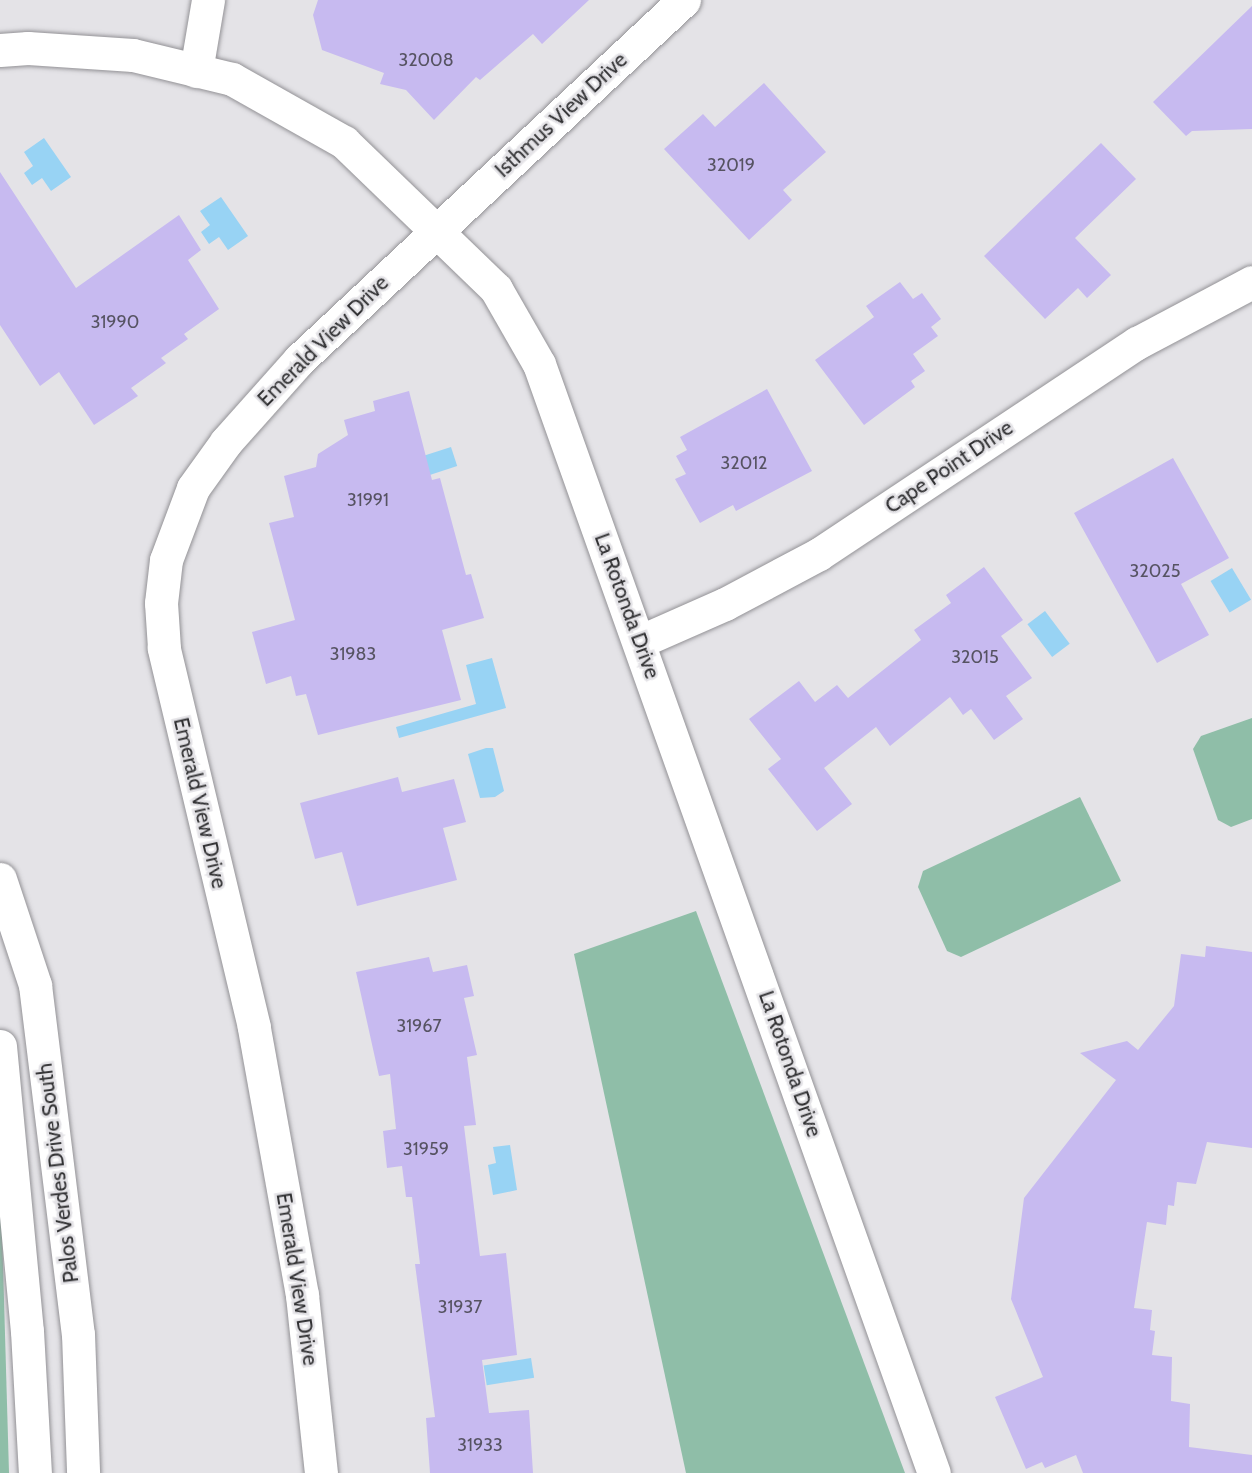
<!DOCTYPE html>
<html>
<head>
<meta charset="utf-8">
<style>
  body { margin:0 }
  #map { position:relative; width:1252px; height:1473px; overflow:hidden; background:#e4e3e7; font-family:Cabin,sans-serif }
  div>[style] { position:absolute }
  .green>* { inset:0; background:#8fbea8 }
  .water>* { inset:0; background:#98d3f4; transform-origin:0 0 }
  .building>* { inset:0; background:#c7baf0 }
  .roads { filter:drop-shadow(0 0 2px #939296) drop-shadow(0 0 2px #939296) }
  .street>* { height:33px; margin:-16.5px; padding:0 16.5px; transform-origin:16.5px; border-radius:16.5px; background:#fff }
  .primary>* { height:33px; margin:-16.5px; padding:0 16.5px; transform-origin:16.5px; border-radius:16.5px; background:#fff }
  span { translate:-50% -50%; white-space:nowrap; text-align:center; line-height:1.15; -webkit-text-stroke:5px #e4e3e7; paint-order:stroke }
  .number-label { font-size:18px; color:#565362 }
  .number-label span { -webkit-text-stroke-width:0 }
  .street-label { font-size:21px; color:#313133 }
</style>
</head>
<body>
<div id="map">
  <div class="green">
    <div style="clip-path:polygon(1252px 718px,1252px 819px,1231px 827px,1218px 820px,1193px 749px,1201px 736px)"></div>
    <div style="clip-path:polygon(1080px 797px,1121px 881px,961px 957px,947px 951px,918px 887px,923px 871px)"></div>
    <div style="clip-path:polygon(696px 911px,905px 1473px,686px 1473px,574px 954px)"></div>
    <div style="clip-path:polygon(0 1189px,1px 1195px,9px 1473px,0 1473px)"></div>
  </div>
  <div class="water">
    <div style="clip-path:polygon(44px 138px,71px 177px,51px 191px,42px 178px,32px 185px,24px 173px,33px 166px,24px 152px)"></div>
    <div style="clip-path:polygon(221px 197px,248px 236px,228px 250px,219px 237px,209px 244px,201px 232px,210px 225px,200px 211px)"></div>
    <div style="left:451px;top:447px;width:20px;height:36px;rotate:72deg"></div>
    <div style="left:1232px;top:568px;width:37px;height:25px;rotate:59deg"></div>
    <div style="left:1045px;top:611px;width:41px;height:22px;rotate:53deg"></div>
    <div style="clip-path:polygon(492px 658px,506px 708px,399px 738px,396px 727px,476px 704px,466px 665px)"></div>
    <div style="clip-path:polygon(486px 748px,493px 748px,504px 791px,495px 797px,480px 798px,468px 754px)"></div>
    <div style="clip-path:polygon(510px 1145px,517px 1190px,493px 1195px,488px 1165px,496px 1163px,493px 1147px)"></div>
    <div style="left:531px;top:1358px;width:20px;height:48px;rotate:81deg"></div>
  </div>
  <div class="building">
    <div style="clip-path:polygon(318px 0,589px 0,542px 44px,533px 34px,480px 80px,476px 77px,434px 120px,406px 90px,380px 84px,384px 73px,322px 50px,313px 15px)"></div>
    <div style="clip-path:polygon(1252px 6px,1252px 129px,1192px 131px,1186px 136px,1153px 102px)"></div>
    <div style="clip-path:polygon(764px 83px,826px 152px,783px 190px,792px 200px,749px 240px,664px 149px,703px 114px,715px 127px)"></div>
    <div style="clip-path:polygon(1101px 143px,1136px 179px,1075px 238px,1111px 275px,1087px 298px,1078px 288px,1045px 319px,984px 256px)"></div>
    <div style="clip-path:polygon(0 172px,76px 288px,179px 215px,201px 250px,188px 260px,219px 309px,184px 334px,188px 339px,161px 358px,166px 363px,131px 388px,138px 396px,94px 425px,59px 372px,40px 386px,0 325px)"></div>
    <div style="clip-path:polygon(900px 282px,913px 299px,922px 293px,941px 319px,931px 327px,938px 336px,913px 354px,925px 371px,911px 381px,915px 387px,864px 425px,815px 360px,874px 317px,866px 306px)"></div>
    <div style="clip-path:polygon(767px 389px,812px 471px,736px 511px,733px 505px,700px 523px,675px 479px,686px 474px,676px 456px,687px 450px,680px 437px)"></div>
    <div style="clip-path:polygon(409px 391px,432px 480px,440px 478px,466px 575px,471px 574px,484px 618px,442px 630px,461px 700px,318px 735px,306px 694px,296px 696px,291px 676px,266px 684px,252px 632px,295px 620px,269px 523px,294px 517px,284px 476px,316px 467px,318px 454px,348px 435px,344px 420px,375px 411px,373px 401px)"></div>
    <div style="clip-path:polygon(1173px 458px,1229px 558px,1181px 584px,1209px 635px,1157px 663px,1074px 513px)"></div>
    <div style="clip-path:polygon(984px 567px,1023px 620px,1001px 636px,1032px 678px,1006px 696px,1023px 719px,994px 740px,971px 709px,963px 715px,950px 697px,890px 746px,876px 727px,824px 768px,852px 804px,817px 831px,768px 769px,781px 759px,749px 719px,799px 681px,815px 702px,837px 685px,848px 698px,921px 640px,914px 630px,951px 603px,946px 595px)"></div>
    <div style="clip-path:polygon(398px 777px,402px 792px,454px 779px,466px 822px,443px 828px,457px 880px,357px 906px,342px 852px,315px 859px,300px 803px)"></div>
    <div style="clip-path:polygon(1206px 946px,1252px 952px,1252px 1148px,1207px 1142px,1196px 1184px,1177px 1182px,1174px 1206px,1168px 1205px,1166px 1225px,1147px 1222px,1134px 1308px,1152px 1310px,1150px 1330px,1155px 1331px,1152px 1355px,1172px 1357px,1171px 1401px,1190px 1404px,1189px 1447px,1252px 1455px,1252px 1473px,1083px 1473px,1076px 1455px,1045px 1468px,1042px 1462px,1026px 1469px,995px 1397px,1043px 1377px,1011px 1299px,1024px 1198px,1116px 1080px,1080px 1053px,1127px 1041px,1138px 1050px,1174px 1006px,1181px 954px,1205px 957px)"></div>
    <div style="clip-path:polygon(429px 957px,433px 972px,467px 965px,474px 996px,464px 998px,477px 1055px,467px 1057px,476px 1125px,464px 1126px,480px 1256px,506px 1253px,517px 1355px,482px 1360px,489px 1413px,529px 1410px,533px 1473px,430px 1473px,426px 1418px,435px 1417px,415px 1264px,420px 1264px,412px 1197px,406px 1197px,402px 1166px,387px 1168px,383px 1131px,396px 1129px,390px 1074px,379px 1076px,356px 972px)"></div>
  </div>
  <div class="roads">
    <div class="street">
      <div style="left:0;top:50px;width:28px;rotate:-4deg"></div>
      <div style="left:28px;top:48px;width:105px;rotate:3.8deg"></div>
      <div style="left:133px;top:55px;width:102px;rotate:13.6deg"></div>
      <div style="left:232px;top:79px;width:129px;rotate:29.4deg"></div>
      <div style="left:344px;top:142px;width:211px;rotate:44deg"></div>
      <div style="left:496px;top:289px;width:86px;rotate:60.2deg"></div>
      <div style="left:539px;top:364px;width:1177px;rotate:70.4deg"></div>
      <div style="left:196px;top:71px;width:72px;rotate:-80.4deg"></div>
      <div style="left:641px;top:641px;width:92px;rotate:-23.8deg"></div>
      <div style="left:725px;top:604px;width:106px;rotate:-28deg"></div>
      <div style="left:819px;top:554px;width:382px;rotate:-33.6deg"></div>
      <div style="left:1137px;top:343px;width:130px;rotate:-27.9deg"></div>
      <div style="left:321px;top:1473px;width:179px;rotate:-96.1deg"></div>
      <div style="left:302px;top:1295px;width:272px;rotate:-100.2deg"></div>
      <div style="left:254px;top:1027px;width:390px;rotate:-103.4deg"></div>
      <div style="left:164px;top:648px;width:45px;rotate:-93.8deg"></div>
      <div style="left:161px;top:603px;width:43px;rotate:-83.4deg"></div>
      <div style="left:166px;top:560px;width:77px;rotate:-69.4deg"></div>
      <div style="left:193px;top:488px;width:57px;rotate:-54.3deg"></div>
      <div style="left:226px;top:442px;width:110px;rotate:-48.3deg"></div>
      <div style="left:299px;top:360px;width:527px;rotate:-43.08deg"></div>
    </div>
    <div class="primary">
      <div style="left:0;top:879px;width:112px;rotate:71.7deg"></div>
      <div style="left:35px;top:985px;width:352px;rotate:83deg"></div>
      <div style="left:78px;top:1334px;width:139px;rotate:87.9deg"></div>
      <div style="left:0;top:1046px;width:286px;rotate:84.6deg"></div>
      <div style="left:27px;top:1331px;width:142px;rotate:86.8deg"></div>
    </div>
  </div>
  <div class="number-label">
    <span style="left:426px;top:60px">32008</span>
    <span style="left:731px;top:165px">32019</span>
    <span style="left:115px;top:322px">31990</span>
    <span style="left:744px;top:463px">32012</span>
    <span style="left:368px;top:500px">31991</span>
    <span style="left:1155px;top:571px">32025</span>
    <span style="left:353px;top:654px">31983</span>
    <span style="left:975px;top:657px">32015</span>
    <span style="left:419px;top:1026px">31967</span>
    <span style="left:426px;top:1149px">31959</span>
    <span style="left:460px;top:1307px">31937</span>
    <span style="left:480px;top:1445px">31933</span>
  </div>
  <div class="street-label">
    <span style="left:561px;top:115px;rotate:-43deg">Isthmus View Drive</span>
    <span style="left:323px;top:341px;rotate:-45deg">Emerald View Drive</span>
    <span style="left:949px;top:467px;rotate:-34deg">Cape Point Drive</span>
    <span style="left:627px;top:606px;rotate:70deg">La Rotonda Drive</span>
    <span style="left:200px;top:803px;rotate:77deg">Emerald View Drive</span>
    <span style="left:790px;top:1064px;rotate:71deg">La Rotonda Drive</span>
    <span style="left:58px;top:1173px;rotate:-97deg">Palos Verdes Drive South</span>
    <span style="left:297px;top:1279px;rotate:81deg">Emerald View Drive</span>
  </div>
</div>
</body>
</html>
